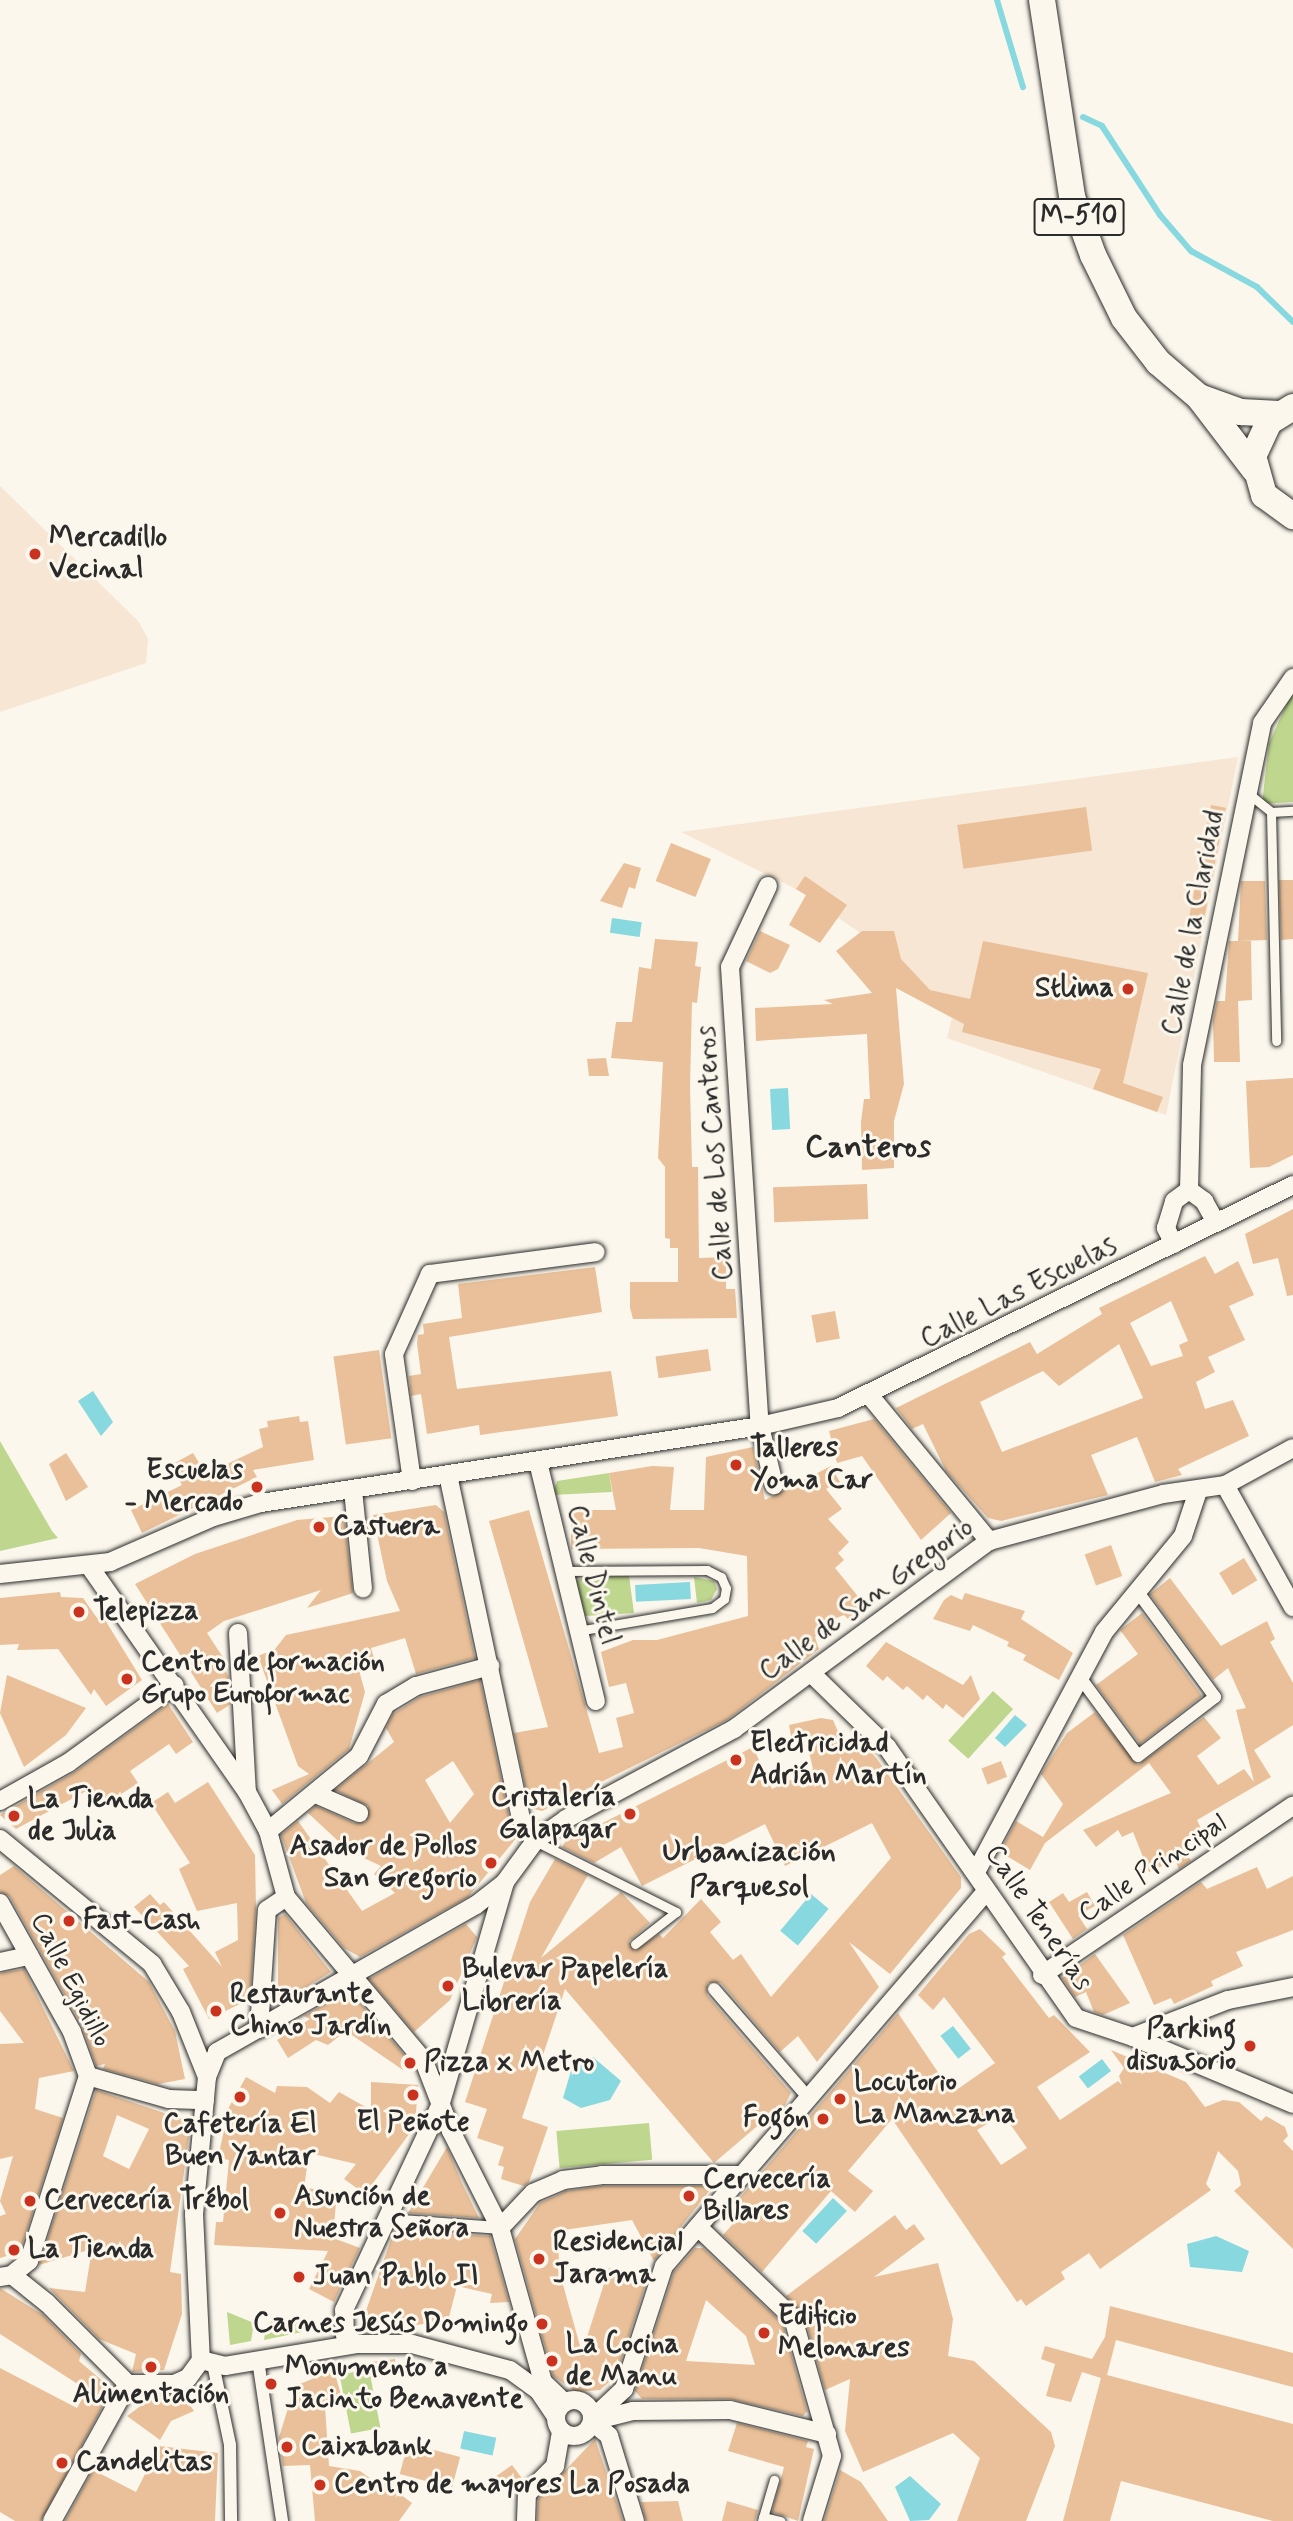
<!DOCTYPE html>
<html>
<head>
<meta charset="utf-8">
<style>
  body { margin:0 }
  #map { position:relative; width:1293px; height:2521px; overflow:hidden; background:#fbf7ec; font-family:Mynerve,sans-serif }
  div>[style] { position:absolute }
  .built>* { inset:0; background:#f6e6d3 }
  .green>* { inset:0; background:#bed68d; transform-origin:0 0 }
  .water>* { inset:0; background:#87d8df; transform-origin:0 0 }
  .stream>* { height:6px; margin:-3px; padding:0 3px; transform-origin:3px; border-radius:3px; background:#87d8df }
  .building>* { inset:0; background:#e9c099; transform-origin:0 0 }
  .roads { filter:drop-shadow(0 0 2px #2b2b2b) drop-shadow(0 0 2px #2b2b2b) }
  .service>* { height:9px; margin:-4.5px; padding:0 4.5px; transform-origin:4.5px; border-radius:4.5px; background:#fbf7ec }
  .pedestrian>* { height:12px; margin:-6px; padding:0 6px; transform-origin:6px; border-radius:6px; background:#fbf7ec }
  .minor>* { height:18px; margin:-9px; padding:0 9px; transform-origin:9px; border-radius:9px; background:#fbf7ec }
  .minor>.ring { margin:-9px; padding:0; box-sizing:content-box; background:none; border:18px solid #fbf7ec; border-radius:50% }
  .primary>* { height:26px; margin:-13px; padding:0 13px; transform-origin:13px; border-radius:13px; background:#fbf7ec }
  .dots>* { width:19px; height:19px; translate:-50% -50%; box-sizing:border-box; border:4px solid #fbf7ec; border-radius:50% }
  span { translate:-50% -50%; white-space:nowrap; text-align:center; line-height:1.15; -webkit-text-stroke:6px #fbf7ec; paint-order:stroke }
  .shield-label span { padding:2px 5px; background:#fbf7ec; border:2px solid; border-radius:5px; -webkit-text-stroke-width:0 }
  .shield-label { font-size:26px; color:#2b2b2b; font-weight:700 }
  .poi-label { font-size:28px; color:#2b2b2b; font-weight:700 }
  .left { translate:0 -50%; text-align:left }
  .right { translate:-100% -50%; text-align:right }
  .street-label { font-size:28px; color:#2b2b2b }
  .neighbourhood-label { font-size:30px; color:#2b2b2b; font-weight:700 }
  .quarter-label { font-size:32px; color:#2b2b2b; font-weight:700 }
</style>
</head>
<body>
<div id="map">
  <div class="built">
    <div style="clip-path:polygon(0 486px,138px 621px,148px 639px,146px 663px,0 712px)"></div>
    <div style="clip-path:polygon(1238px 757px,1166px 1115px,947px 1038px,952px 1018px,912px 996px,859px 932px,796px 889px,681px 832px)"></div>
  </div>
  <div class="green">
    <div style="clip-path:polygon(1293px 690px,1293px 802px,1262px 804px,1269px 743px)"></div>
    <div style="clip-path:polygon(0 1441px,52px 1531px,58px 1538px,0 1551px)"></div>
    <div style="clip-path:polygon(609px 1473px,612px 1492px,552px 1495px,557px 1481px)"></div>
    <div style="clip-path:polygon(587px 1575px,629px 1576px,634px 1613px,585px 1616px,575px 1582px)"></div>
    <div style="clip-path:polygon(694px 1577px,714px 1581px,717px 1589px,711px 1600px,697px 1603px)"></div>
    <div style="left:993px;top:1691px;width:27px;height:67px;rotate:42deg"></div>
    <div style="left:649px;top:2123px;width:37px;height:93px;rotate:85deg"></div>
    <div style="clip-path:polygon(227px 2312px,254px 2323px,251px 2341px,230px 2345px)"></div>
    <div style="clip-path:polygon(275px 2318px,308px 2321px,302px 2332px,264px 2340px,266px 2326px)"></div>
    <div style="left:369px;top:2369px;width:60px;height:30px;rotate:79deg"></div>
  </div>
  <div class="water">
    <div style="left:612px;top:918px;width:30px;height:15px;rotate:8deg"></div>
    <div style="left:788px;top:1088px;width:41px;height:18px;rotate:87deg"></div>
    <div style="clip-path:polygon(93px 1391px,113px 1422px,101px 1436px,78px 1401px)"></div>
    <div style="left:690px;top:1582px;width:17px;height:55px;rotate:87deg"></div>
    <div style="clip-path:polygon(1015px 1715px,1027px 1725px,1005px 1747px,995px 1738px)"></div>
    <div style="left:811px;top:1894px;width:23px;height:48px;rotate:40deg"></div>
    <div style="left:953px;top:2026px;width:29px;height:16px;rotate:52deg"></div>
    <div style="clip-path:polygon(593px 2057px,621px 2081px,610px 2100px,581px 2108px,563px 2098px,573px 2064px)"></div>
    <div style="left:1102px;top:2059px;width:15px;height:29px;rotate:53deg"></div>
    <div style="left:833px;top:2198px;width:19px;height:45px;rotate:43deg"></div>
    <div style="clip-path:polygon(1216px 2236px,1249px 2251px,1242px 2272px,1190px 2267px,1187px 2244px)"></div>
    <div style="left:464px;top:2431px;width:33px;height:18px;rotate:12deg"></div>
    <div style="clip-path:polygon(910px 2476px,941px 2504px,929px 2520px,910px 2521px,895px 2487px)"></div>
  </div>
  <div class="stream">
    <div style="left:997px;top:0;width:91px;rotate:73.4deg"></div>
    <div style="left:1083px;top:117px;width:21px;rotate:25deg"></div>
    <div style="left:1102px;top:126px;width:106px;rotate:56.9deg"></div>
    <div style="left:1160px;top:215px;width:48px;rotate:49.3deg"></div>
    <div style="left:1191px;top:251px;width:75px;rotate:28.6deg"></div>
    <div style="left:1257px;top:287px;width:50px;rotate:44.2deg"></div>
  </div>
  <div class="building">
    <div style="left:1211px;top:805px;width:15px;height:132px;rotate:11deg"></div>
    <div style="left:1086px;top:807px;width:44px;height:130px;rotate:82deg"></div>
    <div style="left:671px;top:843px;width:43px;height:41px;rotate:22deg"></div>
    <div style="clip-path:polygon(624px 863px,641px 868px,635px 889px,629px 887px,622px 908px,600px 901px)"></div>
    <div style="clip-path:polygon(805px 876px,847px 905px,820px 943px,789px 925px,806px 895px,796px 889px)"></div>
    <div style="clip-path:polygon(1279px 880px,1293px 880px,1293px 939px,1281px 940px)"></div>
    <div style="clip-path:polygon(1241px 881px,1265px 881px,1267px 940px,1238px 941px)"></div>
    <div style="clip-path:polygon(760px 931px,790px 945px,778px 969px,770px 973px,746px 961px)"></div>
    <div style="clip-path:polygon(862px 931px,894px 931px,901px 959px,930px 990px,970px 999px,983px 941px,1148px 973px,1123px 1083px,1163px 1097px,1157px 1112px,1093px 1089px,1101px 1069px,962px 1032px,964px 1024px,896px 988px,904px 1084px,894px 1121px,894px 1168px,862px 1170px,861px 1122px,864px 1099px,870px 1099px,867px 1034px,756px 1041px,755px 1008px,833px 1004px,824px 1000px,872px 993px,836px 951px)"></div>
    <div style="clip-path:polygon(655px 939px,698px 942px,695px 966px,701px 967px,697px 1003px,692px 1002px,690px 1087px,692px 1167px,698px 1167px,699px 1258px,726px 1257px,726px 1289px,735px 1289px,737px 1318px,633px 1319px,630px 1308px,630px 1282px,678px 1282px,678px 1248px,670px 1248px,670px 1239px,665px 1238px,665px 1167px,658px 1158px,663px 1062px,611px 1058px,616px 1022px,632px 1022px,639px 967px,651px 969px)"></div>
    <div style="clip-path:polygon(1229px 941px,1251px 941px,1252px 1000px,1238px 1001px,1240px 1062px,1214px 1062px,1213px 1020px,1217px 1001px,1225px 1001px)"></div>
    <div style="clip-path:polygon(606px 1058px,609px 1076px,589px 1076px,587px 1059px)"></div>
    <div style="clip-path:polygon(1293px 1078px,1293px 1155px,1269px 1167px,1250px 1168px,1246px 1081px)"></div>
    <div style="left:867px;top:1184px;width:35px;height:94px;rotate:88deg"></div>
    <div style="clip-path:polygon(1293px 1209px,1293px 1295px,1287px 1296px,1278px 1258px,1253px 1264px,1245px 1234px)"></div>
    <div style="clip-path:polygon(evenodd,1205px 1256px,1215px 1274px,1238px 1261px,1254px 1295px,1229px 1306px,1245px 1340px,1208px 1357px,1215px 1372px,1196px 1382px,1205px 1409px,1233px 1400px,1249px 1436px,1178px 1469px,1182px 1475px,1155px 1482px,1137px 1437px,1091px 1455px,1108px 1495px,1001px 1521px,988px 1518px,946px 1471px,923px 1424px,912px 1429px,896px 1408px,1030px 1342px,1037px 1354px,1102px 1314px,1099px 1308px,1205px 1256px,1171px 1301px,1188px 1341px,1179px 1345px,1183px 1356px,1151px 1366px,1130px 1323px,1171px 1301px,1205px 1256px,1119px 1344px,1143px 1398px,1002px 1452px,980px 1402px,1043px 1371px,1059px 1386px,1119px 1344px)"></div>
    <div style="clip-path:polygon(595px 1267px,602px 1312px,449px 1337px,457px 1389px,611px 1371px,618px 1416px,480px 1435px,479px 1425px,427px 1434px,421px 1394px,411px 1396px,409px 1376px,421px 1374px,417px 1343px,418px 1335px,424px 1334px,423px 1324px,462px 1318px,458px 1284px)"></div>
    <div style="left:835px;top:1311px;width:28px;height:24px;rotate:80deg"></div>
    <div style="left:708px;top:1349px;width:22px;height:53px;rotate:82deg"></div>
    <div style="left:379px;top:1350px;width:89px;height:46px;rotate:82deg"></div>
    <div style="clip-path:polygon(299px 1416px,300px 1422px,308px 1421px,314px 1460px,253px 1470px,257px 1477px,142px 1533px,131px 1510px,182px 1485px,171px 1465px,193px 1453px,206px 1474px,263px 1447px,259px 1429px,268px 1427px,267px 1421px)"></div>
    <div style="clip-path:polygon(874px 1419px,951px 1513px,921px 1540px,862px 1456px,837px 1463px,829px 1431px)"></div>
    <div style="clip-path:polygon(753px 1447px,765px 1500px,831px 1466px,840px 1482px,826px 1489px,842px 1509px,828px 1519px,849px 1542px,838px 1553px,844px 1560px,835px 1568px,865px 1605px,848px 1619px,844px 1615px,834px 1619px,815px 1637px,819px 1649px,727px 1720px,542px 1811px,530px 1808px,514px 1733px,548px 1727px,489px 1521px,529px 1510px,599px 1753px,623px 1747px,616px 1718px,634px 1713px,626px 1683px,609px 1687px,601px 1652px,633px 1640px,657px 1640px,748px 1616px,747px 1556px,699px 1548px,571px 1549px,571px 1510px,616px 1510px,609px 1473px,652px 1466px,674px 1467px,670px 1510px,704px 1510px,706px 1457px)"></div>
    <div style="clip-path:polygon(66px 1453px,88px 1487px,66px 1501px,49px 1464px)"></div>
    <div style="clip-path:polygon(436px 1505px,444px 1512px,475px 1658px,416px 1674px,405px 1638px,371px 1648px,374px 1658px,357px 1663px,365px 1692px,349px 1749px,282px 1804px,272px 1790px,309px 1774px,298px 1766px,258px 1656px,275px 1649px,286px 1635px,400px 1611px,387px 1581px,373px 1515px)"></div>
    <div style="clip-path:polygon(344px 1516px,353px 1593px,307px 1608px,321px 1590px,224px 1621px,207px 1633px,226px 1662px,222px 1665px,229px 1677px,225px 1688px,231px 1704px,217px 1713px,135px 1584px,195px 1554px,297px 1520px)"></div>
    <div style="left:1111px;top:1545px;width:33px;height:28px;rotate:70deg"></div>
    <div style="left:1244px;top:1558px;width:26px;height:29px;rotate:59deg"></div>
    <div style="clip-path:polygon(1170px 1578px,1221px 1646px,1267px 1621px,1275px 1639px,1270px 1642px,1293px 1683px,1293px 1725px,1254px 1750px,1271px 1777px,1197px 1820px,1204px 1835px,1182px 1845px,1191px 1861px,1179px 1869px,1175px 1860px,1149px 1872px,1133px 1832px,1122px 1837px,1118px 1830px,1096px 1847px,1083px 1830px,1171px 1793px,1149px 1763px,1045px 1843px,1030px 1870px,1000px 1852px,1016px 1821px,1043px 1837px,1063px 1804px,1041px 1774px,1067px 1733px,1095px 1712px,1138px 1765px,1204px 1717px,1221px 1738px,1197px 1756px,1218px 1785px,1244px 1769px,1254px 1782px,1236px 1710px,1246px 1708px,1228px 1668px,1213px 1680px,1150px 1594px)"></div>
    <div style="clip-path:polygon(60px 1592px,61px 1597px,83px 1598px,97px 1618px,102px 1615px,142px 1680px,106px 1706px,94px 1689px,91px 1695px,58px 1649px,17px 1650px,19px 1644px,0 1645px,0 1598px)"></div>
    <div style="clip-path:polygon(965px 1593px,1025px 1611px,1021px 1619px,1073px 1653px,1059px 1680px,1023px 1660px,1026px 1655px,1007px 1646px,1009px 1642px,973px 1625px,970px 1631px,933px 1619px,944px 1600px,951px 1595px,962px 1600px)"></div>
    <div style="clip-path:polygon(1142px 1613px,1202px 1696px,1140px 1744px,1096px 1685px,1138px 1654px,1120px 1630px)"></div>
    <div style="clip-path:polygon(886px 1642px,963px 1685px,971px 1675px,980px 1699px,963px 1718px,946px 1704px,943px 1709px,927px 1695px,923px 1700px,907px 1686px,903px 1690px,887px 1676px,883px 1681px,866px 1666px)"></div>
    <div style="clip-path:polygon(7px 1675px,86px 1708px,66px 1735px,24px 1767px,0 1713px)"></div>
    <div style="clip-path:polygon(evenodd,480px 1680px,510px 1821px,518px 1836px,468px 1897px,360px 1957px,344px 1948px,306px 1903px,281px 1835px,298px 1821px,362px 1911px,395px 1893px,374px 1874px,381px 1866px,349px 1851px,308px 1813px,316px 1806px,354px 1823px,366px 1822px,368px 1806px,335px 1790px,394px 1742px,386px 1728px,393px 1714px,420px 1697px,480px 1680px,453px 1761px,474px 1794px,450px 1823px,425px 1780px,453px 1761px)"></div>
    <div style="clip-path:polygon(168px 1704px,193px 1742px,176px 1754px,169px 1744px,130px 1771px,138px 1783px,100px 1808px,88px 1790px,16px 1829px,0 1815px,75px 1772px)"></div>
    <div style="clip-path:polygon(821px 1718px,833px 1720px,847px 1752px,864px 1744px,877px 1759px,961px 1877px,961px 1888px,890px 1974px,849px 1942px,879px 1987px,817px 2062px,798px 2036px,780px 2052px,721px 1983px,708px 1983px,707px 1995px,791px 2093px,781px 2113px,777px 2109px,714px 2163px,565px 1989px,522px 2118px,548px 2127px,529px 2182px,524px 2186px,501px 2179px,504px 2167px,498px 2165px,504px 2147px,477px 2138px,487px 2109px,465px 2102px,530px 1902px,555px 1859px,588px 1875px,541px 1958px,621px 1892px,650px 1923px,629px 1941px,635px 1951px,659px 1934px,663px 1938px,701px 1899px,721px 1922px,710px 1932px,733px 1960px,741px 1954px,771px 1997px,891px 1858px,872px 1823px,785px 1866px,765px 1824px,642px 1886px,621px 1847px,594px 1863px,562px 1847px,565px 1842px,753px 1747px,772px 1789px,813px 1769px,806px 1739px,792px 1742px,789px 1725px)"></div>
    <div style="left:1001px;top:1761px;width:17px;height:21px;rotate:69deg"></div>
    <div style="clip-path:polygon(208px 1782px,255px 1855px,256px 1908px,250px 1999px,209px 2019px,183px 1969px,189px 1966px,134px 1907px,150px 1894px,160px 1905px,164px 1902px,222px 1967px,215px 1952px,238px 1940px,237px 1903px,197px 1911px,179px 1869px,190px 1863px,151px 1803px,168px 1792px,175px 1803px)"></div>
    <div style="clip-path:polygon(14px 1866px,149px 1982px,175px 2031px,185px 2079px,158px 2084px,103px 2069px,105px 2064px,96px 2066px,82px 2026px,10px 1897px,0 1892px,0 1875px)"></div>
    <div style="clip-path:polygon(1257px 1867px,1267px 1889px,1293px 1876px,1293px 1930px,1236px 1952px,1243px 1966px,1211px 1981px,1213px 1986px,1174px 2004px,1171px 1998px,1154px 2005px,1123px 1935px,1201px 1882px,1207px 1889px)"></div>
    <div style="clip-path:polygon(1087px 1892px,1095px 1906px,1078px 1915px,1087px 1929px,1073px 1939px,1049px 1902px,1063px 1893px,1069px 1902px)"></div>
    <div style="clip-path:polygon(285px 1914px,331px 1972px,278px 2004px,278px 1918px)"></div>
    <div style="clip-path:polygon(466px 1924px,477px 1937px,450px 2000px,414px 2032px,369px 1979px)"></div>
    <div style="clip-path:polygon(evenodd,980px 1929px,1006px 1954px,1002px 1957px,1049px 2018px,1054px 2015px,1090px 2052px,1037px 2087px,1060px 2120px,1118px 2081px,1122px 2085px,1119px 2076px,1124px 2068px,1111px 2050px,1186px 2082px,1205px 2107px,1223px 2100px,1239px 2102px,1261px 2121px,1266px 2116px,1285px 2127px,1288px 2136px,1283px 2141px,1293px 2151px,1293px 2249px,1234px 2191px,1241px 2185px,1238px 2171px,1218px 2151px,1206px 2184px,1211px 2190px,1100px 2269px,1089px 2253px,1061px 2272px,1065px 2279px,1026px 2306px,1021px 2299px,1017px 2302px,892px 2119px,848px 2171px,873px 2191px,855px 2212px,831px 2191px,762px 2272px,723px 2235px,732px 2225px,726px 2220px,731px 2208px,898px 2013px,952px 2093px,995px 2063px,944px 1997px,933px 2010px,918px 1995px,969px 1934px,980px 1929px,1003px 2114px,1027px 2148px,1001px 2165px,977px 2130px,1003px 2114px)"></div>
    <div style="clip-path:polygon(1095px 1954px,1130px 2003px,1103px 2015px,1094px 2012px,1086px 1992px,1075px 1997px,1062px 1978px)"></div>
    <div style="clip-path:polygon(24px 1969px,74px 2071px,39px 2078px,35px 2109px,63px 2118px,20px 2252px,0 2258px,0 2216px,6px 2214px,0 2201px,13px 2156px,0 2159px,0 2044px,24px 2043px,0 2011px,0 1973px)"></div>
    <div style="clip-path:polygon(349px 1990px,411px 2063px,403px 2070px,346px 2031px,328px 2045px,316px 2040px,288px 2058px,277px 2040px,310px 2019px,304px 2016px)"></div>
    <div style="clip-path:polygon(246px 2077px,275px 2093px,277px 2086px,307px 2087px,330px 2103px,339px 2092px,371px 2110px,371px 2082px,418px 2085px,415px 2126px,365px 2194px,344px 2179px,356px 2164px,309px 2153px,304px 2188px,337px 2191px,333px 2238px,360px 2248px,334px 2302px,309px 2289px,328px 2251px,214px 2245px,216px 2222px,223px 2222px,229px 2160px,218px 2158px,229px 2107px)"></div>
    <div style="clip-path:polygon(evenodd,96px 2090px,191px 2122px,170px 2272px,181px 2274px,182px 2314px,164px 2370px,132px 2372px,136px 2354px,99px 2339px,49px 2288px,85px 2292px,92px 2249px,39px 2265px,96px 2090px,117px 2115px,149px 2129px,129px 2169px,103px 2156px,117px 2115px)"></div>
    <div style="clip-path:polygon(447px 2147px,462px 2183px,479px 2218px,408px 2213px)"></div>
    <div style="clip-path:polygon(602px 2186px,713px 2186px,654px 2261px,632px 2220px,557px 2231px,560px 2274px,582px 2353px,609px 2268px,647px 2280px,616px 2376px,600px 2390px,576px 2392px,553px 2376px,515px 2239px,540px 2203px,566px 2191px)"></div>
    <div style="clip-path:polygon(895px 2215px,906px 2230px,914px 2224px,925px 2239px,874px 2277px,938px 2263px,953px 2319px,948px 2356px,974px 2361px,1051px 2432px,1055px 2446px,1026px 2521px,957px 2521px,980px 2458px,953px 2433px,863px 2472px,845px 2431px,850px 2379px,825px 2390px,804px 2315px,786px 2296px)"></div>
    <div style="clip-path:polygon(394px 2231px,490px 2236px,509px 2302px,490px 2303px,492px 2294px,457px 2286px,448px 2321px,391px 2328px,362px 2322px)"></div>
    <div style="clip-path:polygon(evenodd,695px 2248px,703px 2248px,783px 2324px,807px 2411px,803px 2416px,730px 2399px,642px 2399px,635px 2391px,674px 2272px,695px 2248px,706px 2300px,746px 2336px,755px 2365px,686px 2361px,706px 2300px)"></div>
    <div style="clip-path:polygon(0 2288px,43px 2315px,81px 2354px,79px 2361px,112px 2389px,41px 2521px,15px 2521px,0 2512px,0 2368px,77px 2408px,87px 2390px,0 2334px)"></div>
    <div style="clip-path:polygon(1110px 2306px,1293px 2353px,1293px 2387px,1116px 2340px,1107px 2375px,1293px 2424px,1293px 2521px,1273px 2521px,1121px 2481px,1110px 2521px,1063px 2521px,1101px 2378px,1082px 2372px,1071px 2402px,1046px 2396px,1055px 2364px,1041px 2359px,1045px 2346px,1092px 2359px,1105px 2337px)"></div>
    <div style="left:395px;top:2359px;width:16px;height:27px;rotate:83deg"></div>
    <div style="clip-path:polygon(334px 2370px,343px 2402px,325px 2407px,329px 2466px,360px 2471px,374px 2481px,377px 2477px,412px 2503px,399px 2521px,315px 2521px,310px 2465px,283px 2466px,279px 2437px,295px 2386px)"></div>
    <div style="clip-path:polygon(181px 2393px,194px 2411px,171px 2421px,160px 2440px,127px 2416px,150px 2399px)"></div>
    <div style="clip-path:polygon(737px 2423px,808px 2441px,806px 2447px,814px 2449px,798px 2521px,772px 2512px,784px 2467px,728px 2451px)"></div>
    <div style="clip-path:polygon(595px 2439px,623px 2521px,537px 2521px,538px 2499px)"></div>
    <div style="left:408px;top:2443px;width:54px;height:32px;rotate:15deg"></div>
    <div style="clip-path:polygon(159px 2446px,218px 2453px,215px 2521px,65px 2521px,93px 2470px,136px 2492px)"></div>
    <div style="clip-path:polygon(512px 2465px,524px 2481px,501px 2491px,492px 2479px)"></div>
    <div style="clip-path:polygon(840px 2470px,861px 2482px,888px 2521px,824px 2521px)"></div>
    <div style="clip-path:polygon(678px 2501px,683px 2521px,646px 2521px,641px 2502px)"></div>
    <div style="clip-path:polygon(727px 2501px,758px 2510px,755px 2521px,722px 2521px)"></div>
  </div>
  <div class="roads">
    <div class="service">
      <div style="left:1249px;top:794px;width:28px;rotate:39deg"></div>
      <div style="left:1271px;top:812px;width:22px;rotate:-3deg"></div>
      <div style="left:1271px;top:812px;width:229px;rotate:88.7deg"></div>
      <div style="left:564px;top:1571px;width:143px;rotate:-0.4deg"></div>
      <div style="left:707px;top:1570px;width:16px;rotate:27deg"></div>
      <div style="left:721px;top:1577px;width:12px;rotate:66deg"></div>
      <div style="left:726px;top:1588px;width:11px;rotate:100deg"></div>
      <div style="left:724px;top:1599px;width:15px;rotate:143deg"></div>
      <div style="left:712px;top:1608px;width:136px;rotate:170.3deg"></div>
      <div style="left:535px;top:1841px;width:158px;rotate:26.7deg"></div>
      <div style="left:676px;top:1912px;width:52px;rotate:142deg"></div>
      <div style="left:763px;top:2517px;width:18px;rotate:13deg"></div>
      <div style="left:762px;top:2521px;width:43px;rotate:-73.7deg"></div>
    </div>
    <div class="pedestrian">
      <div style="left:1079px;top:1676px;width:99px;rotate:53.6deg"></div>
      <div style="left:1138px;top:1756px;width:97px;rotate:-37.5deg"></div>
      <div style="left:1215px;top:1697px;width:132px;rotate:-126.3deg"></div>
      <div style="left:714px;top:1989px;width:143px;rotate:49deg"></div>
      <div style="left:386px;top:2220px;width:114px;rotate:4deg"></div>
      <div style="left:258px;top:2360px;width:163px;rotate:81.5deg"></div>
      <div style="left:213px;top:2364px;width:83px;rotate:78.1deg"></div>
      <div style="left:230px;top:2445px;width:76px;rotate:89.2deg"></div>
    </div>
    <div class="minor">
      <div style="left:768px;top:886px;width:89px;rotate:115.1deg"></div>
      <div style="left:730px;top:967px;width:460px;rotate:86.3deg"></div>
      <div style="left:760px;top:1426px;width:61px;rotate:76.7deg"></div>
      <div style="left:1189px;top:1190px;width:125px;rotate:-88.6deg"></div>
      <div style="left:1192px;top:1065px;width:349px;rotate:-78.4deg"></div>
      <div style="left:1262px;top:723px;width:55px;rotate:-55.4deg"></div>
      <div style="left:1189px;top:1190px;width:19px;rotate:36deg"></div>
      <div style="left:1204px;top:1201px;width:25px;rotate:61deg"></div>
      <div style="left:1174px;top:1244px;width:18px;rotate:-117deg"></div>
      <div style="left:1166px;top:1228px;width:28px;rotate:-73deg"></div>
      <div style="left:1174px;top:1201px;width:19px;rotate:-36deg"></div>
      <div style="left:870px;top:1396px;width:188px;rotate:50.6deg"></div>
      <div style="left:538px;top:1462px;width:246px;rotate:76.4deg"></div>
      <div style="left:448px;top:1475px;width:352px;rotate:78deg"></div>
      <div style="left:521px;top:1819px;width:26px;rotate:58deg"></div>
      <div style="left:412px;top:1481px;width:128px;rotate:-98.1deg"></div>
      <div style="left:394px;top:1354px;width:88px;rotate:-65.8deg"></div>
      <div style="left:430px;top:1274px;width:167px;rotate:-7.5deg"></div>
      <div style="left:1225px;top:1485px;width:140px;rotate:60.9deg"></div>
      <div style="left:353px;top:1490px;width:99px;rotate:84.2deg"></div>
      <div style="left:90px;top:1567px;width:274px;rotate:55.1deg"></div>
      <div style="left:247px;top:1792px;width:44px;rotate:61.7deg"></div>
      <div style="left:268px;top:1831px;width:68px;rotate:74.7deg"></div>
      <div style="left:286px;top:1897px;width:214px;rotate:49.9deg"></div>
      <div style="left:424px;top:2061px;width:75px;rotate:68.9deg"></div>
      <div style="left:451px;top:2131px;width:109px;rotate:63.2deg"></div>
      <div style="left:500px;top:2228px;width:160px;rotate:74.4deg"></div>
      <div style="left:543px;top:2382px;width:30px;rotate:44deg"></div>
      <div style="left:0;top:1574px;width:111px;rotate:-6.2deg"></div>
      <div style="left:110px;top:1562px;width:112px;rotate:-23.6deg"></div>
      <div style="left:213px;top:1517px;width:50px;rotate:-16.3deg"></div>
      <div style="left:261px;top:1503px;width:505px;rotate:-8.77deg"></div>
      <div style="left:760px;top:1426px;width:80px;rotate:-13deg"></div>
      <div style="left:838px;top:1408px;width:507px;rotate:-26.11deg"></div>
      <div style="left:238px;top:1633px;width:159px;rotate:86.8deg"></div>
      <div style="left:811px;top:1673px;width:106px;rotate:44.2deg"></div>
      <div style="left:887px;top:1747px;width:330px;rotate:55.1deg"></div>
      <div style="left:1076px;top:2018px;width:60px;rotate:18.4deg"></div>
      <div style="left:1133px;top:2037px;width:102px;rotate:-21.3deg"></div>
      <div style="left:1228px;top:2000px;width:66px;rotate:-11.3deg"></div>
      <div style="left:318px;top:1795px;width:45px;rotate:23.7deg"></div>
      <div style="left:0;top:1801px;width:78px;rotate:-29.2deg"></div>
      <div style="left:68px;top:1763px;width:132px;rotate:-36.1deg"></div>
      <div style="left:268px;top:1831px;width:118px;rotate:-39.5deg"></div>
      <div style="left:359px;top:1756px;width:59px;rotate:-62.6deg"></div>
      <div style="left:386px;top:1704px;width:35px;rotate:-31deg"></div>
      <div style="left:416px;top:1686px;width:77px;rotate:-15.1deg"></div>
      <div style="left:0;top:1839px;width:197px;rotate:39.4deg"></div>
      <div style="left:152px;top:1964px;width:56px;rotate:58.9deg"></div>
      <div style="left:181px;top:2012px;width:70px;rotate:68.2deg"></div>
      <div style="left:207px;top:2077px;width:138px;rotate:95.4deg"></div>
      <div style="left:194px;top:2214px;width:146px;rotate:87.3deg"></div>
      <div style="left:976px;top:1872px;width:272px;rotate:-61.9deg"></div>
      <div style="left:1104px;top:1632px;width:124px;rotate:-50.5deg"></div>
      <div style="left:1183px;top:1536px;width:47px;rotate:-71.6deg"></div>
      <div style="left:0;top:1903px;width:148px;rotate:60.8deg"></div>
      <div style="left:72px;top:2032px;width:47px;rotate:70deg"></div>
      <div style="left:88px;top:2076px;width:194px;rotate:107.7deg"></div>
      <div style="left:29px;top:2261px;width:22px;rotate:141deg"></div>
      <div style="left:0;top:1962px;width:30px;rotate:-12deg"></div>
      <div style="left:1042px;top:1975px;width:303px;rotate:-34deg"></div>
      <div style="left:259px;top:2029px;width:119px;rotate:-86.2deg"></div>
      <div style="left:267px;top:1910px;width:23px;rotate:-34deg"></div>
      <div style="left:1133px;top:2037px;width:173px;rotate:22.7deg"></div>
      <div style="left:88px;top:2076px;width:84px;rotate:15.9deg"></div>
      <div style="left:169px;top:2099px;width:36px;rotate:2deg"></div>
      <div style="left:207px;top:2077px;width:27px;rotate:-68deg"></div>
      <div style="left:217px;top:2052px;width:298px;rotate:-29.6deg"></div>
      <div style="left:476px;top:1905px;width:37px;rotate:-38deg"></div>
      <div style="left:505px;top:1882px;width:51px;rotate:-53.8deg"></div>
      <div style="left:535px;top:1841px;width:38px;rotate:-35deg"></div>
      <div style="left:566px;top:1819px;width:191px;rotate:-28.2deg"></div>
      <div style="left:734px;top:1729px;width:317px;rotate:-36.4deg"></div>
      <div style="left:989px;top:1541px;width:180px;rotate:-15.1deg"></div>
      <div style="left:1163px;top:1494px;width:63px;rotate:-8.3deg"></div>
      <div style="left:1225px;top:1485px;width:77px;rotate:-28.6deg"></div>
      <div style="left:698px;top:2227px;width:132px;rotate:43.8deg"></div>
      <div style="left:793px;top:2318px;width:143px;rotate:74.2deg"></div>
      <div style="left:832px;top:2456px;width:68px;rotate:107.1deg"></div>
      <div style="left:500px;top:2228px;width:48px;rotate:-46.7deg"></div>
      <div style="left:533px;top:2193px;width:33px;rotate:-23deg"></div>
      <div style="left:563px;top:2180px;width:38px;rotate:-7deg"></div>
      <div style="left:601px;top:2175px;width:139px"></div>
      <div style="left:0;top:2277px;width:12px;rotate:-9deg"></div>
      <div style="left:12px;top:2275px;width:45px;rotate:38.7deg"></div>
      <div style="left:47px;top:2303px;width:115px;rotate:45deg"></div>
      <div style="left:356px;top:2344px;width:14px;rotate:-141deg"></div>
      <div style="left:345px;top:2335px;width:25px;rotate:-92deg"></div>
      <div style="left:344px;top:2310px;width:225px;rotate:-64.8deg"></div>
      <div style="left:440px;top:2106px;width:233px;rotate:-73.8deg"></div>
      <div style="left:201px;top:2360px;width:25px;rotate:14deg"></div>
      <div style="left:225px;top:2366px;width:133px;rotate:-9.5deg"></div>
      <div style="left:356px;top:2344px;width:56px"></div>
      <div style="left:412px;top:2344px;width:101px;rotate:14.9deg"></div>
      <div style="left:510px;top:2370px;width:34px;rotate:36deg"></div>
      <div style="left:538px;top:2390px;width:32px;rotate:56deg"></div>
      <div style="left:128px;top:2384px;width:46px"></div>
      <div style="left:174px;top:2384px;width:15px;rotate:-23deg"></div>
      <div style="left:188px;top:2378px;width:22px;rotate:-54deg"></div>
      <div class="ring" style="left:556px;top:2400px;width:18px;height:18px"></div>
      <div style="left:592px;top:2419px;width:44px;rotate:-43.2deg"></div>
      <div style="left:624px;top:2389px;width:129px;rotate:-72deg"></div>
      <div style="left:664px;top:2266px;width:492px;rotate:-49.3deg"></div>
      <div style="left:593px;top:2421px;width:41px;rotate:-14deg"></div>
      <div style="left:633px;top:2411px;width:97px;rotate:-0.6deg"></div>
      <div style="left:730px;top:2410px;width:100px;rotate:13.9deg"></div>
      <div style="left:592px;top:2422px;width:22px;rotate:39deg"></div>
      <div style="left:609px;top:2436px;width:89px;rotate:73deg"></div>
      <div style="left:52px;top:2521px;width:157px;rotate:-61deg"></div>
      <div style="left:526px;top:2521px;width:27px;rotate:-88deg"></div>
      <div style="left:527px;top:2494px;width:40px;rotate:-45deg"></div>
      <div style="left:555px;top:2466px;width:36px;rotate:-80deg"></div>
    </div>
    <div class="primary">
      <div style="left:1042px;top:0;width:199px;rotate:81.3deg"></div>
      <div style="left:1072px;top:197px;width:62px;rotate:70.1deg"></div>
      <div style="left:1093px;top:255px;width:70px;rotate:63.8deg"></div>
      <div style="left:1124px;top:318px;width:56px;rotate:52.3deg"></div>
      <div style="left:1158px;top:362px;width:54px;rotate:40.5deg"></div>
      <div style="left:1199px;top:397px;width:91px;rotate:52.6deg"></div>
      <div style="left:1199px;top:397px;width:45px;rotate:19.7deg"></div>
      <div style="left:1241px;top:412px;width:38px;rotate:3deg"></div>
      <div style="left:1293px;top:407px;width:28px;rotate:148deg"></div>
      <div style="left:1269px;top:422px;width:38px;rotate:115deg"></div>
      <div style="left:1253px;top:456px;width:41px;rotate:74.2deg"></div>
      <div style="left:1264px;top:495px;width:36px;rotate:36deg"></div>
    </div>
  </div>
  <div class="dots">
    <div style="left:35px;top:554px;background:#c8321e"></div>
    <div style="left:1128px;top:989px;background:#c8321e"></div>
    <div style="left:736px;top:1465px;background:#c8321e"></div>
    <div style="left:257px;top:1487px;background:#c8321e"></div>
    <div style="left:319px;top:1527px;background:#c8321e"></div>
    <div style="left:79px;top:1612px;background:#c8321e"></div>
    <div style="left:127px;top:1679px;background:#c8321e"></div>
    <div style="left:736px;top:1760px;background:#c8321e"></div>
    <div style="left:630px;top:1814px;background:#c8321e"></div>
    <div style="left:14px;top:1816px;background:#c8321e"></div>
    <div style="left:491px;top:1863px;background:#c8321e"></div>
    <div style="left:69px;top:1921px;background:#c8321e"></div>
    <div style="left:448px;top:1986px;background:#c8321e"></div>
    <div style="left:216px;top:2011px;background:#c8321e"></div>
    <div style="left:1250px;top:2046px;background:#c8321e"></div>
    <div style="left:410px;top:2063px;background:#c8321e"></div>
    <div style="left:413px;top:2095px;background:#c8321e"></div>
    <div style="left:240px;top:2097px;background:#c8321e"></div>
    <div style="left:840px;top:2099px;background:#c8321e"></div>
    <div style="left:823px;top:2119px;background:#c8321e"></div>
    <div style="left:689px;top:2196px;background:#c8321e"></div>
    <div style="left:30px;top:2201px;background:#c8321e"></div>
    <div style="left:280px;top:2213px;background:#c8321e"></div>
    <div style="left:14px;top:2250px;background:#c8321e"></div>
    <div style="left:539px;top:2259px;background:#c8321e"></div>
    <div style="left:299px;top:2277px;background:#c8321e"></div>
    <div style="left:542px;top:2324px;background:#c8321e"></div>
    <div style="left:764px;top:2333px;background:#c8321e"></div>
    <div style="left:552px;top:2361px;background:#c8321e"></div>
    <div style="left:151px;top:2367px;background:#c8321e"></div>
    <div style="left:271px;top:2384px;background:#c8321e"></div>
    <div style="left:287px;top:2447px;background:#c8321e"></div>
    <div style="left:62px;top:2463px;background:#c8321e"></div>
    <div style="left:320px;top:2485px;background:#c8321e"></div>
  </div>
  <div class="shield-label">
    <span style="left:1079px;top:217px">M-510</span>
  </div>
  <div class="poi-label">
    <span class="left" style="left:49px;top:554px">Mercadillo<br>Vecinal</span>
    <span class="right" style="left:1114px;top:989px">Stlima</span>
    <span class="left" style="left:750px;top:1465px">Talleres<br>Yoma Car</span>
    <span class="right" style="left:243px;top:1487px">Escuelas<br>- Mercado</span>
    <span class="left" style="left:333px;top:1527px">Castuera</span>
    <span class="left" style="left:93px;top:1612px">Telepizza</span>
    <span class="left" style="left:141px;top:1679px">Centro de formación<br>Grupo Euroformac</span>
    <span class="left" style="left:750px;top:1760px">Electricidad<br>Adrián Martín</span>
    <span class="right" style="left:616px;top:1814px">Cristalería<br>Galapagar</span>
    <span class="left" style="left:28px;top:1816px">La Tienda<br>de Julia</span>
    <span class="right" style="left:477px;top:1863px">Asador de Pollos<br>San Gregorio</span>
    <span class="left" style="left:83px;top:1921px">Fast-Cash</span>
    <span class="left" style="left:462px;top:1986px">Bulevar Papelería<br>Librería</span>
    <span class="left" style="left:230px;top:2011px">Restaurante<br>Chino Jardín</span>
    <span class="right" style="left:1236px;top:2046px">Parking<br>disuasorio</span>
    <span class="left" style="left:424px;top:2063px">Pizza x Metro</span>
    <span class="left" style="left:854px;top:2099px">Locutorio<br>La Manzana</span>
    <span class="right" style="left:809px;top:2119px">Fogón</span>
    <span style="left:413px;top:2123px">El Peñote</span>
    <span style="left:240px;top:2141px">Cafetería El<br>Buen Yantar</span>
    <span class="left" style="left:703px;top:2196px">Cervecería<br>Billares</span>
    <span class="left" style="left:294px;top:2213px">Asunción de<br>Nuestra Señora</span>
    <span class="left" style="left:44px;top:2201px">Cervecería Trébol</span>
    <span class="left" style="left:553px;top:2259px">Residencial<br>Jarama</span>
    <span class="left" style="left:28px;top:2250px">La Tienda</span>
    <span class="left" style="left:313px;top:2277px">Juan Pablo II</span>
    <span class="left" style="left:778px;top:2333px">Edificio<br>Melonares</span>
    <span class="right" style="left:528px;top:2324px">Carnes Jesús Domingo</span>
    <span class="left" style="left:566px;top:2361px">La Cocina<br>de Manu</span>
    <span class="left" style="left:285px;top:2384px">Monumento a<br>Jacinto Benavente</span>
    <span style="left:151px;top:2395px">Alimentación</span>
    <span class="left" style="left:301px;top:2447px">Caixabank</span>
    <span class="left" style="left:76px;top:2463px">Candelitas</span>
    <span class="left" style="left:334px;top:2485px">Centro de mayores La Posada</span>
  </div>
  <div class="street-label">
    <span style="left:1194px;top:923px;rotate:-79deg">Calle de la Claridad</span>
    <span style="left:716px;top:1153px;rotate:-94deg">Calle de Los Canteros</span>
    <span style="left:1019px;top:1293px;rotate:-27deg">Calle Las Escuelas</span>
    <span style="left:592px;top:1575px;rotate:76deg">Calle Dintel</span>
    <span style="left:867px;top:1600px;rotate:-36deg">Calle de San Gregorio</span>
    <span style="left:1153px;top:1869px;rotate:-34deg">Calle Principal</span>
    <span style="left:1038px;top:1918px;rotate:56deg">Calle Tenerías</span>
    <span style="left:70px;top:1980px;rotate:63deg">Calle Egidillo</span>
  </div>
  <div class="neighbourhood-label">
    <span style="left:749px;top:1869px">Urbanización<br>Parquesol</span>
  </div>
  <div class="quarter-label">
    <span style="left:868px;top:1147px">Canteros</span>
  </div>
</div>
</body>
</html>
